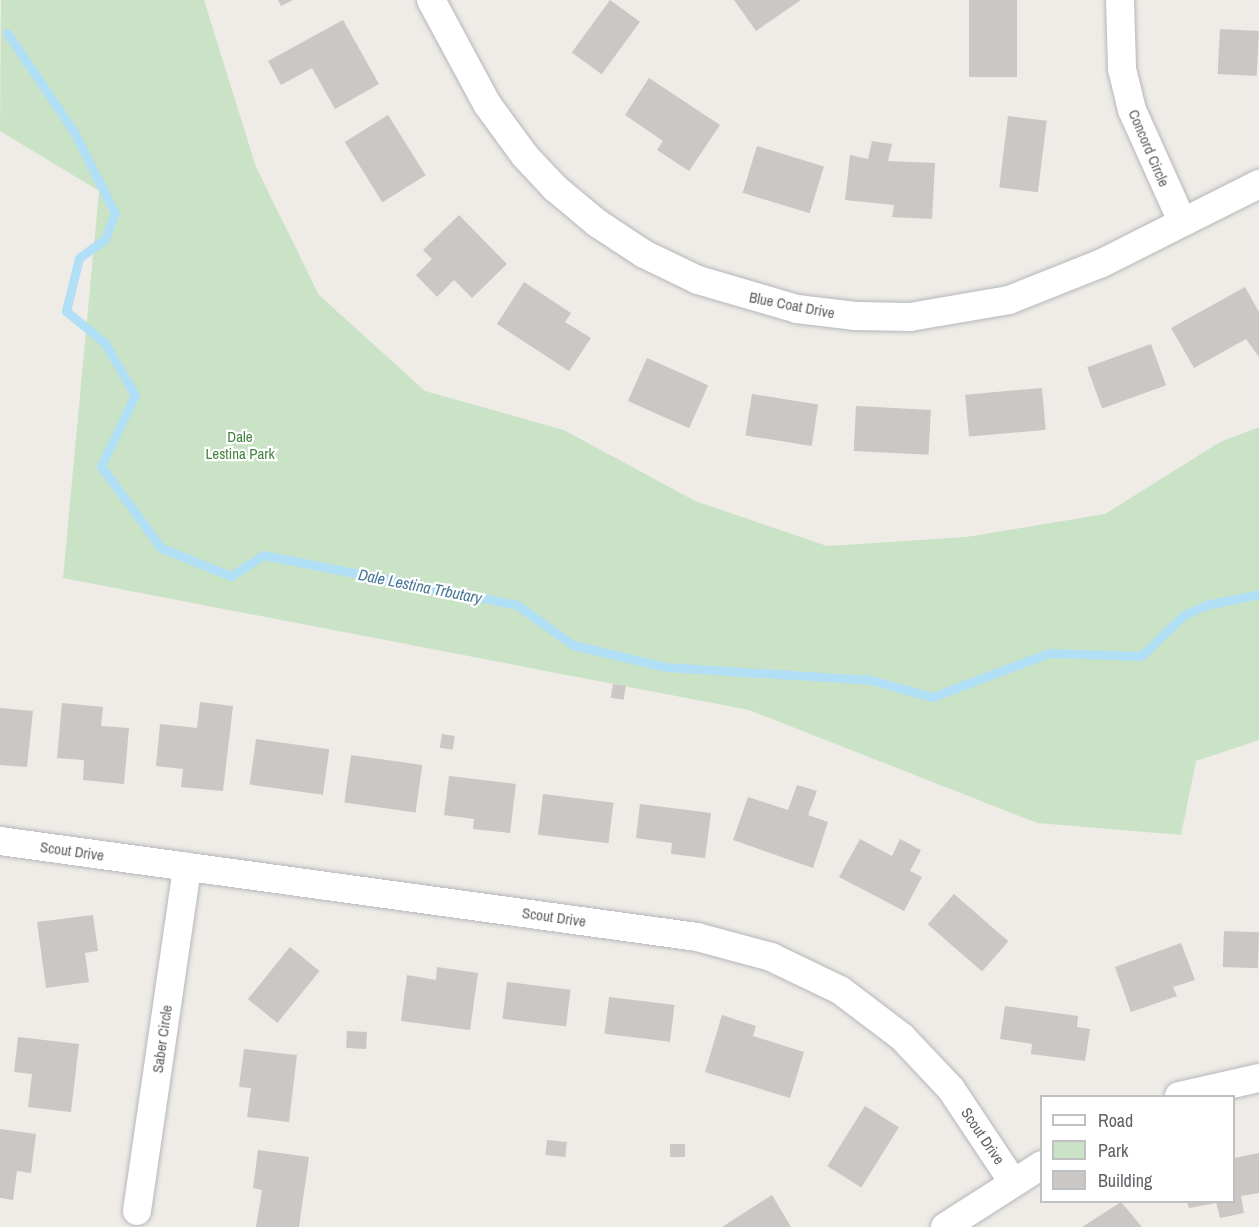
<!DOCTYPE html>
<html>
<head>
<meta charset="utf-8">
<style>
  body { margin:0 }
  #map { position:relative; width:1259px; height:1227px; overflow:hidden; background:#efece7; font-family:"Archivo Narrow",sans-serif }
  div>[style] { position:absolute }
  .green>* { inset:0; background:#cae3c7 }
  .stream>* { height:9px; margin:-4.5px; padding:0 4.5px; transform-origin:4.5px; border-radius:4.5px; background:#b1dff5 }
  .building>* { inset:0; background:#cac7c4; transform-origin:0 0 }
  .roads { filter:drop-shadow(0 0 2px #b4b7ba) drop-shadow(0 0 2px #b4b7ba) }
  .street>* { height:28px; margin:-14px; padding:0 14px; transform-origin:14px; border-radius:14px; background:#fff }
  span { translate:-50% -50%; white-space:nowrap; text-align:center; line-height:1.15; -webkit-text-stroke:4.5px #fff; paint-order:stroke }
  .street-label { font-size:15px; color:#5f6265 }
  .park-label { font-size:15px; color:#458241 }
  .water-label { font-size:16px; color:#487695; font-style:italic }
  .legend { position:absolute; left:1040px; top:1095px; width:195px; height:108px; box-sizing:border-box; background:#fff; border:2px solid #bfc0c1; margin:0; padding:8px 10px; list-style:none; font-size:18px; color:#5f6265 }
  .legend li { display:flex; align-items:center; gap:12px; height:30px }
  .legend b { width:30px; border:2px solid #bfc0c1 }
</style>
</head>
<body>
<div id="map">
  <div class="green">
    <div style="clip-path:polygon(1px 0,204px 0,256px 167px,319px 295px,425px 391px,564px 430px,695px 501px,827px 546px,966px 537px,1105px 514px,1220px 442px,1259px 427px,1259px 740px,1196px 761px,1181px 835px,1037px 823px,749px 710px,63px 578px,99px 191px,0 131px)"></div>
  </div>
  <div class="stream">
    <div style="left:7px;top:33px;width:117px;rotate:55.8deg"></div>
    <div style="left:73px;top:130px;width:93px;rotate:63.2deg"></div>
    <div style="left:115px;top:213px;width:28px;rotate:111deg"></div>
    <div style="left:105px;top:239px;width:32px;rotate:144deg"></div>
    <div style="left:79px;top:258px;width:55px;rotate:103.8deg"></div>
    <div style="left:66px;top:311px;width:50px;rotate:39.4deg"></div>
    <div style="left:105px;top:343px;width:60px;rotate:60deg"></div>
    <div style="left:135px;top:395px;width:79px;rotate:115.6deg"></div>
    <div style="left:101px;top:466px;width:102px;rotate:53.8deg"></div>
    <div style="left:161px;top:548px;width:75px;rotate:21.8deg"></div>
    <div style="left:231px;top:576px;width:38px;rotate:-33deg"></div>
    <div style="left:263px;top:555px;width:259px;rotate:11.1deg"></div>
    <div style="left:517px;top:605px;width:69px;rotate:35.5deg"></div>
    <div style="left:573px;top:645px;width:96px;rotate:13.3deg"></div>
    <div style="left:666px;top:667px;width:205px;rotate:3.6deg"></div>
    <div style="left:871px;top:680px;width:63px;rotate:15.6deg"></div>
    <div style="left:932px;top:697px;width:125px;rotate:-20.6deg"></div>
    <div style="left:1049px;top:653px;width:92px;rotate:1.9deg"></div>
    <div style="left:1141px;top:656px;width:59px;rotate:-43.6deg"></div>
    <div style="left:1184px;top:615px;width:24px;rotate:-24deg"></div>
    <div style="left:1206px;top:605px;width:54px;rotate:-11.7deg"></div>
  </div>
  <div class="building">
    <div style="clip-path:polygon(278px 0,293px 0,281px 6px)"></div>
    <div style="left:610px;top:0;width:37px;height:65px;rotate:36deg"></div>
    <div style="clip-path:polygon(734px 0,801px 0,756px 31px)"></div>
    <div style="left:969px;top:0;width:48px;height:77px"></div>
    <div style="clip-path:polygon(343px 20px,379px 84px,335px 109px,312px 68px,281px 85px,268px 61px)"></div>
    <div style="left:1220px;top:29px;width:39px;height:45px;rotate:3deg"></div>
    <div style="clip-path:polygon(649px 78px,720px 125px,689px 171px,657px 150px,663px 141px,625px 115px)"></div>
    <div style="left:388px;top:115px;width:71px;height:51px;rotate:58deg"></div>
    <div style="left:1008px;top:116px;width:39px;height:72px;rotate:7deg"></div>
    <div style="clip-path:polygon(872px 141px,892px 144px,888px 161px,935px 163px,932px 219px,892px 217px,894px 205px,845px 200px,850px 155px,868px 159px)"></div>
    <div style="left:757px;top:146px;width:70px;height:49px;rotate:17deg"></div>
    <div style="clip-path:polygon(459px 215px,507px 264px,472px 298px,454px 280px,437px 297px,416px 275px,432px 259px,423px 250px)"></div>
    <div style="clip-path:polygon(524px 282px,571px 313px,565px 322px,591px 338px,569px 371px,497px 324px)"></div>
    <div style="clip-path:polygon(1245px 287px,1259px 312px,1259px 357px,1246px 339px,1194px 368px,1171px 328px)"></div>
    <div style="left:1151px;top:344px;width:44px;height:68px;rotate:70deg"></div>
    <div style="left:647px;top:358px;width:67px;height:47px;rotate:24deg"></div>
    <div style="left:1042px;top:388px;width:42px;height:77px;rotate:85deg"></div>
    <div style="left:752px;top:394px;width:67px;height:42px;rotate:9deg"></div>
    <div style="left:856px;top:406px;width:75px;height:45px;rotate:3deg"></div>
    <div style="left:613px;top:684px;width:13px;height:14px;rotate:9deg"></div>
    <div style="clip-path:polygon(200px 702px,233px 706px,223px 791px,181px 787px,183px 769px,156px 766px,160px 724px,197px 728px)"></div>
    <div style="clip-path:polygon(62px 703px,103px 707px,101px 726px,129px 728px,124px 784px,83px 780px,84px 760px,57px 758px)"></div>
    <div style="clip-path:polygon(0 708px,33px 711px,27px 767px,0 765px)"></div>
    <div style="left:442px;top:734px;width:13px;height:14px;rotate:9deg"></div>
    <div style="left:256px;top:739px;width:74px;height:46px;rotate:8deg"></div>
    <div style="left:351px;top:755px;width:72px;height:48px;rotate:8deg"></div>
    <div style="clip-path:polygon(449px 776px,516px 784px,510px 833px,473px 829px,474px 819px,444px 815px)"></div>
    <div style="clip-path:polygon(797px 785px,817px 791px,808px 815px,828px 822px,813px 868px,733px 840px,748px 797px,788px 810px)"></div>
    <div style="left:543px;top:794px;width:71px;height:41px;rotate:7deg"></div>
    <div style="clip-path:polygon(640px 804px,711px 813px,705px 858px,671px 854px,672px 843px,636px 838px)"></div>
    <div style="clip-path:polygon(860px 839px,892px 856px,900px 839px,921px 850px,910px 871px,922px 877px,904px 911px,839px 877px)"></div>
    <div style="left:954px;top:894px;width:72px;height:40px;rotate:41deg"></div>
    <div style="clip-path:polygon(93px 915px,98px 951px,85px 953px,89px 982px,46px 988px,37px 922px)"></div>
    <div style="left:1224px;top:931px;width:35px;height:36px;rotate:2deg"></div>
    <div style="clip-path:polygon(1181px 943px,1195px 980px,1173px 987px,1177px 996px,1131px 1012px,1115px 967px)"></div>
    <div style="left:290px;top:947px;width:38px;height:67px;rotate:39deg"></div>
    <div style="clip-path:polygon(437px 967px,478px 973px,470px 1030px,401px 1021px,407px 975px,436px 980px)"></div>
    <div style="left:507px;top:982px;width:64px;height:37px;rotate:7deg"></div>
    <div style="left:609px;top:997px;width:66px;height:37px;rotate:7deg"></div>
    <div style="clip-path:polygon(1005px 1006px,1078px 1016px,1077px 1027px,1090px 1029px,1085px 1061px,1031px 1054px,1032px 1044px,1000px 1039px)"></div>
    <div style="clip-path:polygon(722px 1015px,756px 1026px,753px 1036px,804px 1052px,790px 1098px,705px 1072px)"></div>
    <div style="left:347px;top:1031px;width:20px;height:17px;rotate:3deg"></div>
    <div style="clip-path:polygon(18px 1037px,79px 1044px,71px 1112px,28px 1107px,32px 1074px,14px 1072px)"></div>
    <div style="clip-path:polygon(244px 1049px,297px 1055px,289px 1122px,247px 1117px,251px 1088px,239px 1087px)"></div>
    <div style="left:865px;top:1106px;width:40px;height:71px;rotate:32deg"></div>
    <div style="clip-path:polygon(0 1129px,36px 1134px,31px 1173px,17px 1171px,13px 1200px,0 1198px)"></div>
    <div style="left:547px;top:1140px;width:20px;height:15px;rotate:6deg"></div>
    <div style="left:670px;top:1144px;width:15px;height:13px"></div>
    <div style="clip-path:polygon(258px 1150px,309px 1157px,299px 1227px,256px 1227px,262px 1190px,253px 1188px)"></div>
    <div style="clip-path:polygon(1259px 1153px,1259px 1193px,1241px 1196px,1244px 1213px,1220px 1218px,1216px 1202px,1234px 1202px,1234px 1158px)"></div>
    <div style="clip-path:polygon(772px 1195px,791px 1227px,722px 1227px)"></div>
    <div style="clip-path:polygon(1121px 1202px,1142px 1227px,1082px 1227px)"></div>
    <div style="clip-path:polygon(1187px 1202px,1216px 1202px,1216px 1203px,1189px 1208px)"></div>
  </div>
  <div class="roads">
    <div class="street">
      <div style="left:431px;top:0;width:118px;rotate:61.7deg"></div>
      <div style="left:487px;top:104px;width:64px;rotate:53.8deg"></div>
      <div style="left:525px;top:156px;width:44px;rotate:46.8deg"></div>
      <div style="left:555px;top:188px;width:55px;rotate:39.8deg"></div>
      <div style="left:597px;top:223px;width:56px;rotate:33.4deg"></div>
      <div style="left:644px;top:254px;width:60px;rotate:25.7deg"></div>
      <div style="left:698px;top:280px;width:103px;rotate:16.3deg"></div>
      <div style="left:797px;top:309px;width:59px;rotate:6.8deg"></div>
      <div style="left:856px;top:316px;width:54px;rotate:1.1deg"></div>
      <div style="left:910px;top:317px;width:100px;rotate:-9.7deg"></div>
      <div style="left:1009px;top:300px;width:100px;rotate:-21.7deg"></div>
      <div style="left:1102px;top:263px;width:176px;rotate:-26.7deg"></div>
      <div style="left:1120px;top:0;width:69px;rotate:88.3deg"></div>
      <div style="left:1122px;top:69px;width:42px;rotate:76.3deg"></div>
      <div style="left:1132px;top:110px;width:122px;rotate:65.8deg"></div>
      <div style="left:0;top:841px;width:704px;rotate:7.84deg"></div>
      <div style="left:697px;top:937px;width:77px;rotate:15.1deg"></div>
      <div style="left:771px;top:957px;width:76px;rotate:25.6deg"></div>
      <div style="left:840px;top:990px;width:78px;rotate:37.2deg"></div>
      <div style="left:902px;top:1037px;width:71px;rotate:46.7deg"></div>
      <div style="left:951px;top:1089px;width:112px;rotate:56.3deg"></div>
      <div style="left:1179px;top:1096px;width:82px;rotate:-12.7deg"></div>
      <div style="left:137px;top:1211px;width:348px;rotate:-81.7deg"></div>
      <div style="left:945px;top:1227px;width:115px;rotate:-32.6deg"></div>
    </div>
  </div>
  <div class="street-label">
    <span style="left:1149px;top:148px;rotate:67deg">Concord Circle</span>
    <span style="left:792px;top:305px;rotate:11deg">Blue Coat Drive</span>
    <span style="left:72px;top:851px;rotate:8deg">Scout Drive</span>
    <span style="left:554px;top:917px;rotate:8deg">Scout Drive</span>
    <span style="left:162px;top:1039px;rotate:-82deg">Saber Circle</span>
    <span style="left:983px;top:1136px;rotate:56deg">Scout Drive</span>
  </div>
  <div class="park-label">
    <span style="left:240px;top:445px">Dale<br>Lestina Park</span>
  </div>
  <div class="water-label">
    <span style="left:420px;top:586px;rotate:11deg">Dale Lestina Trbutary</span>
  </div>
  <ul class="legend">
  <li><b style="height:8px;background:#fff"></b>Road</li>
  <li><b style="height:16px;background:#cae3c7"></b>Park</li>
  <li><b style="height:16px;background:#cac7c4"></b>Building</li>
  </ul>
</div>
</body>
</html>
